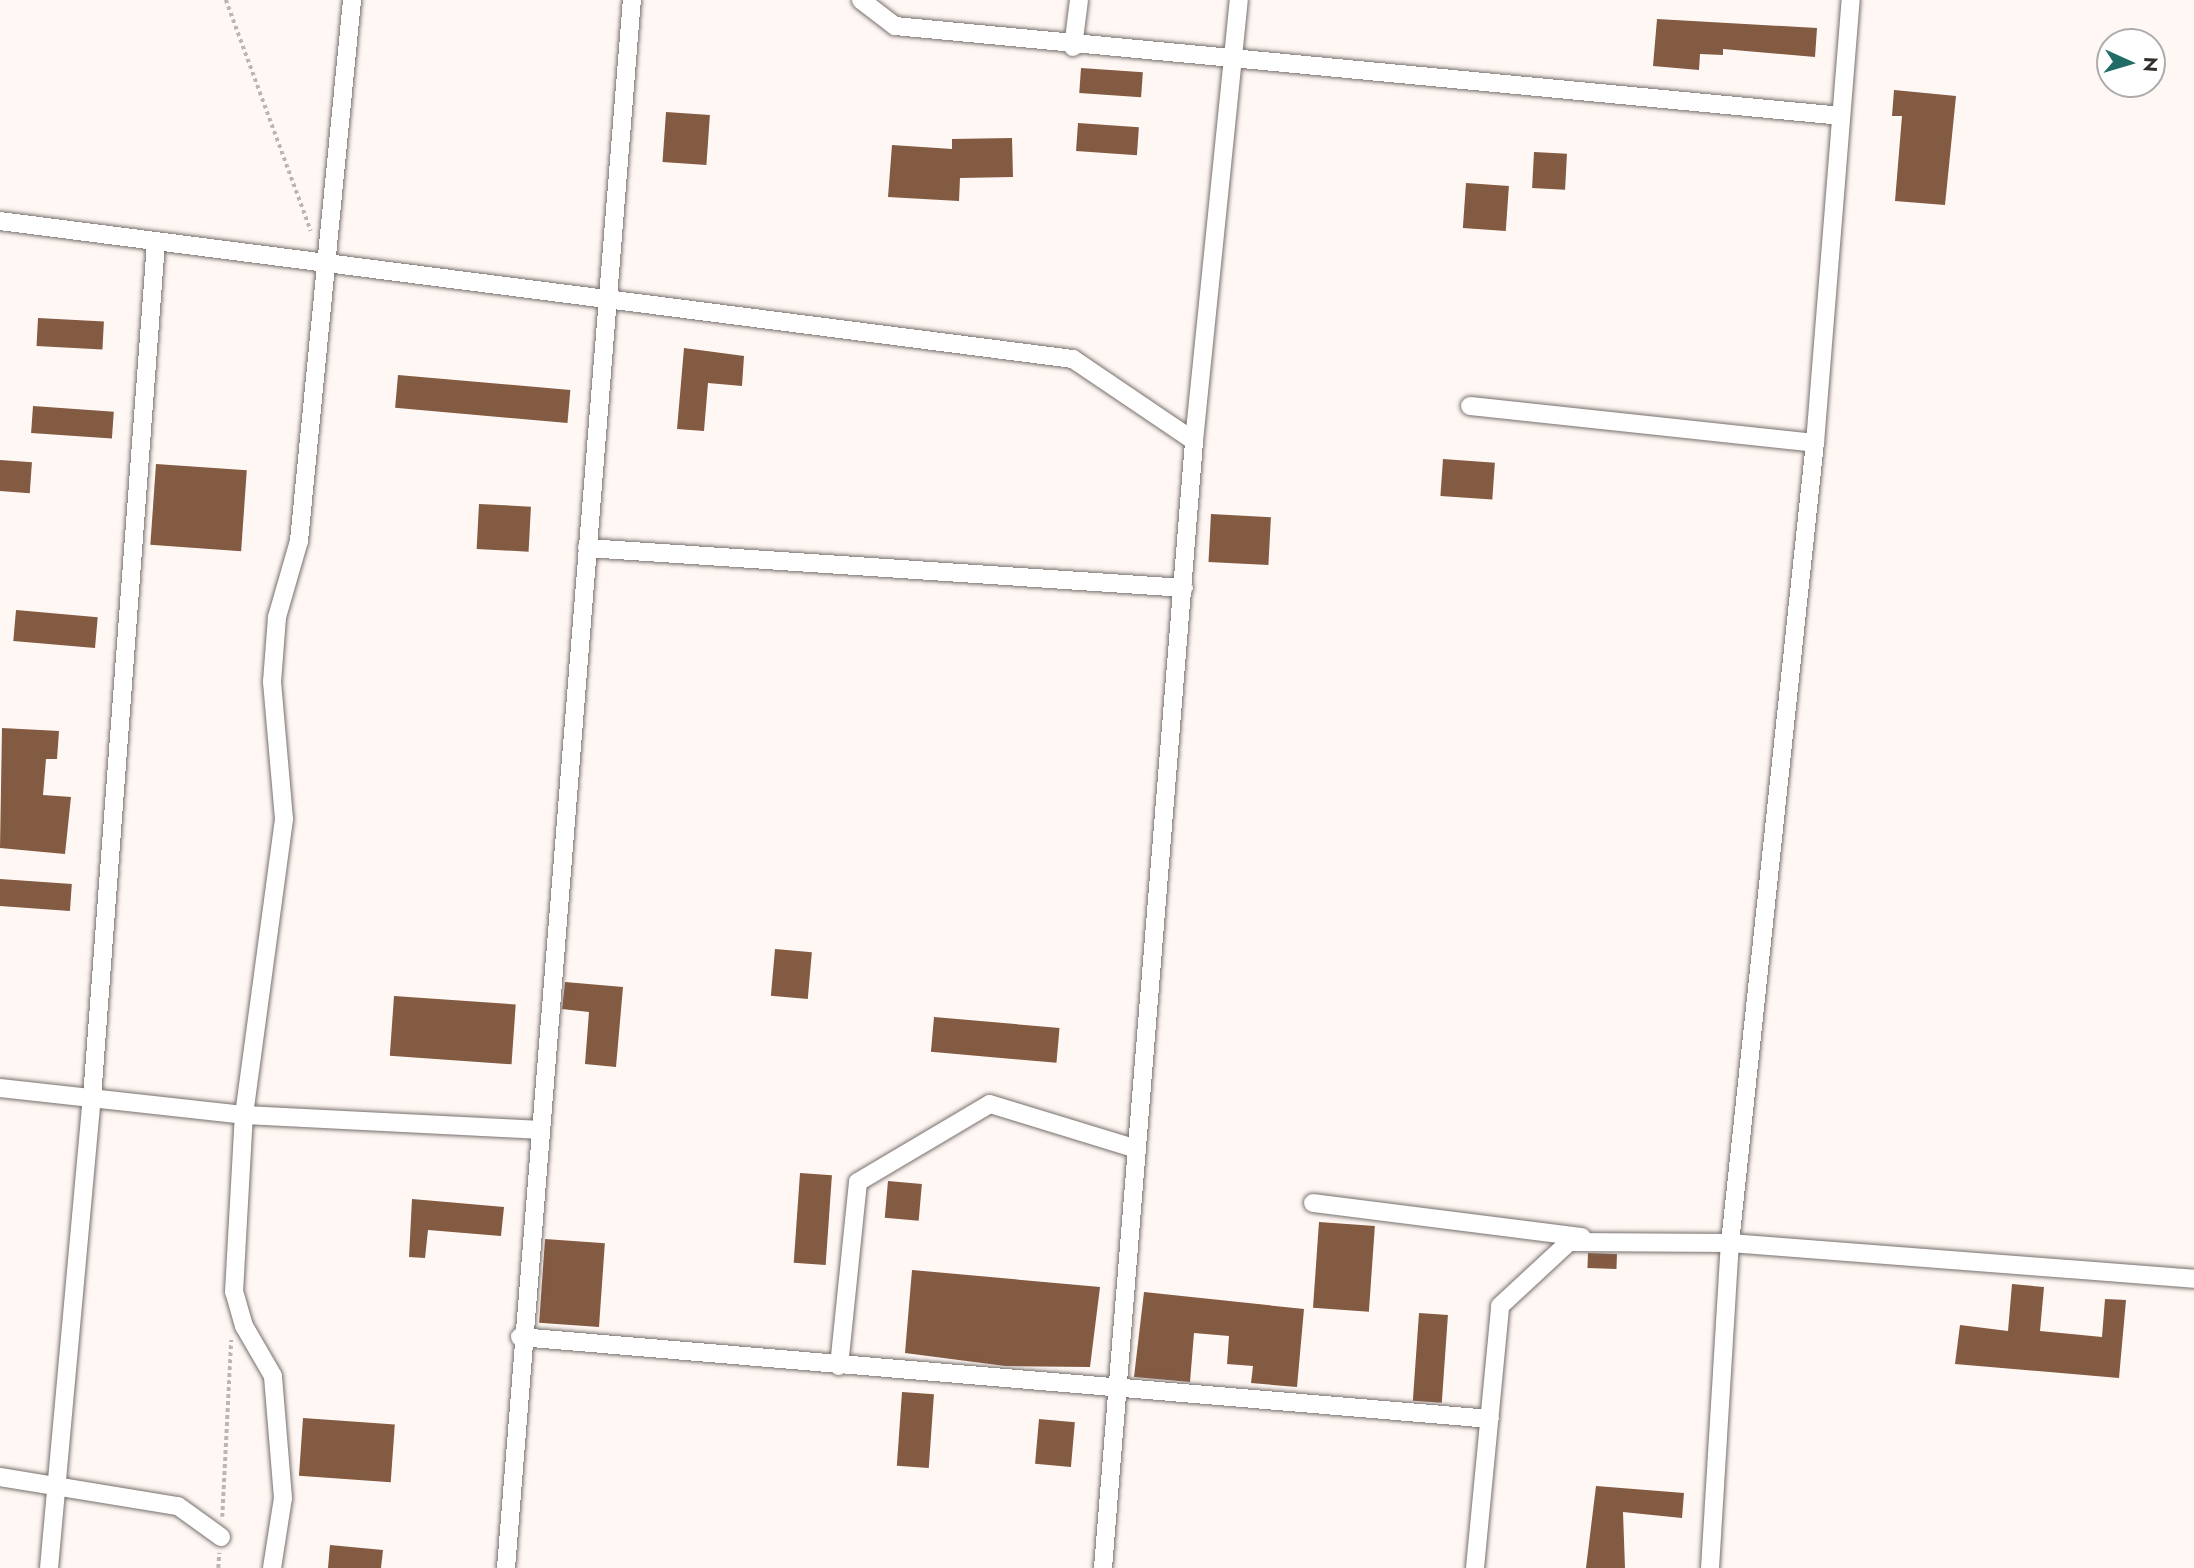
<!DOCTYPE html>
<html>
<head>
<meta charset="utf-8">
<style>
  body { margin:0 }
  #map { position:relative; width:2194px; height:1568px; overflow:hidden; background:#fff7f3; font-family:Jost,sans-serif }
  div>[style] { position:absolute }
  .building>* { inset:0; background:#835a42; transform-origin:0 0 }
  .path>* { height:3.5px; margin-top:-1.75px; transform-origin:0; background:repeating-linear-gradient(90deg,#bcb6b2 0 3.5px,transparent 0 7px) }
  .roads { filter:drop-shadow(0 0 2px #766f6c) drop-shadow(0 0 2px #766f6c) }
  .minor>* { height:18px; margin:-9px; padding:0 9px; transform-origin:9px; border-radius:9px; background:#fff }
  span { translate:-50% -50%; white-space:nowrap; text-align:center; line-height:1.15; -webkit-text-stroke:7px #fff; paint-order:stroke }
  .north { position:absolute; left:2096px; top:28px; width:70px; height:70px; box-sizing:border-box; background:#fff; border:2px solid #adabab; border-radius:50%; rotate:94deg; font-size:19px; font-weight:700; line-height:28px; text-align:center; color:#312e2c }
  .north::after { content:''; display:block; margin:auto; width:24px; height:32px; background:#216c67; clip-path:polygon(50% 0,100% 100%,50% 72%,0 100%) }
</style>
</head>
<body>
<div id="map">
  <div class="building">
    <div style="clip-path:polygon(1657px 19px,1817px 28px,1815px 57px,1723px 49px,1723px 55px,1700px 54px,1699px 70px,1653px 66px)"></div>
    <div style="left:1081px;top:68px;width:62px;height:25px;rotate:4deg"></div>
    <div style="clip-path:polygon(1894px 90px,1956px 96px,1945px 205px,1895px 201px,1902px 116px,1892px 116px)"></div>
    <div style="left:666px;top:112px;width:44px;height:50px;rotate:4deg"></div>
    <div style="left:1078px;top:123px;width:61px;height:28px;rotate:4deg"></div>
    <div style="clip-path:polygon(1012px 138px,1013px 177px,960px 178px,959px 201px,888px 197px,892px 145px,952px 149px,952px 139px)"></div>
    <div style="left:1534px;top:152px;width:33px;height:36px;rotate:3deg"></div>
    <div style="left:1466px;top:183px;width:43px;height:45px;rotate:4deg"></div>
    <div style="left:38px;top:318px;width:66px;height:28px;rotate:3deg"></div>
    <div style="clip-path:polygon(684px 348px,744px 356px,742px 386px,708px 383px,704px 431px,677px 429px)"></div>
    <div style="left:398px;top:375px;width:173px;height:33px;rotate:5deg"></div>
    <div style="left:33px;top:406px;width:81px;height:27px;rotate:4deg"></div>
    <div style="left:1443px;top:459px;width:52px;height:37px;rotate:4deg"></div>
    <div style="left:0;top:460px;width:32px;height:31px;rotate:4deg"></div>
    <div style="left:156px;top:464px;width:91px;height:81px;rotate:4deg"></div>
    <div style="left:479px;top:504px;width:52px;height:45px;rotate:3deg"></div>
    <div style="left:1211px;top:514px;width:60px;height:48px;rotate:3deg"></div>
    <div style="left:16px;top:610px;width:82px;height:31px;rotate:5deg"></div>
    <div style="clip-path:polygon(2px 728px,59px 731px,57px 759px,46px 759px,43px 795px,71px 797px,65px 854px,0 848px)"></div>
    <div style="left:0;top:879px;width:72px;height:27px;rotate:4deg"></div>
    <div style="left:775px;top:949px;width:37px;height:47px;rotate:5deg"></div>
    <div style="clip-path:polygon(565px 982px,623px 987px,616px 1067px,585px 1064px,589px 1012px,562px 1009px)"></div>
    <div style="left:394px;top:996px;width:122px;height:60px;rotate:4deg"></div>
    <div style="left:934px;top:1017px;width:126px;height:35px;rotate:5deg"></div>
    <div style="left:800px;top:1173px;width:32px;height:90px;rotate:4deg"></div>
    <div style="left:888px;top:1181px;width:34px;height:37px;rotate:5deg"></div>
    <div style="clip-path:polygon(412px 1199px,504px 1207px,501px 1236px,428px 1230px,425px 1258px,409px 1257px)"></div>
    <div style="left:1319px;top:1222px;width:56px;height:86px;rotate:4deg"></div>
    <div style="left:545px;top:1239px;width:60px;height:84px;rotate:4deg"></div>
    <div style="left:1588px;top:1253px;width:29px;height:15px;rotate:2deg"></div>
    <div style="clip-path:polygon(912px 1270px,1100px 1287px,1090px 1367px,1005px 1366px,905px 1353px)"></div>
    <div style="clip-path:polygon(2012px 1284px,2044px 1287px,2040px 1331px,2102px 1337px,2105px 1299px,2126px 1300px,2119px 1378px,1955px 1364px,1960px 1325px,2008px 1331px)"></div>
    <div style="clip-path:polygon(1144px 1292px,1304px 1309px,1297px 1387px,1251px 1383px,1253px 1366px,1227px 1364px,1229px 1336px,1194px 1333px,1190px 1382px,1134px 1377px)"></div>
    <div style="left:1419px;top:1313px;width:29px;height:88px;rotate:4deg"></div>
    <div style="left:902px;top:1392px;width:32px;height:74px;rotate:4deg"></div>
    <div style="left:303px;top:1418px;width:92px;height:58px;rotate:4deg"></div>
    <div style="left:1039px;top:1419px;width:36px;height:45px;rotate:5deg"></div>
    <div style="clip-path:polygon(1596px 1486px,1684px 1493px,1682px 1518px,1623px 1512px,1625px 1568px,1586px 1568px)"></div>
    <div style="clip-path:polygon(330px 1545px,383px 1550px,381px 1568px,328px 1568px)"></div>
  </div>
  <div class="path">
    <div style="left:226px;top:0;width:246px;rotate:69.8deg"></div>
    <div style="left:222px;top:1517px;width:177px;rotate:-87.1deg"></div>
    <div style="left:218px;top:1568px;width:15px;rotate:-86deg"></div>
  </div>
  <div class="roads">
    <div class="minor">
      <div style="left:861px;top:0;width:43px;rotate:37.4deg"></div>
      <div style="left:895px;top:26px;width:950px;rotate:5.43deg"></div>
      <div style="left:1073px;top:47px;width:47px;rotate:-82.7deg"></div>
      <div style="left:0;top:221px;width:1082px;rotate:7.33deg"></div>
      <div style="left:1073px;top:359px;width:146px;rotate:34.1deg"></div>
      <div style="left:1470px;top:406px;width:347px;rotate:6.1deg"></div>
      <div style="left:587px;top:548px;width:598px;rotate:3.83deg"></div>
      <div style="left:0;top:1088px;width:245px;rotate:6.3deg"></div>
      <div style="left:244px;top:1115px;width:294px;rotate:2.9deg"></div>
      <div style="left:1313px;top:1203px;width:271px;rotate:7.2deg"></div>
      <div style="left:520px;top:1337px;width:973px;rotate:4.83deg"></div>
      <div style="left:839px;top:1366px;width:185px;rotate:-84.1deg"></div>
      <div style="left:858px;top:1182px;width:153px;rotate:-30.6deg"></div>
      <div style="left:990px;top:1104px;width:154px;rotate:17deg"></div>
      <div style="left:0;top:1477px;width:180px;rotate:9.3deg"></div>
      <div style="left:178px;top:1506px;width:53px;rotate:35.8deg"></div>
      <div style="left:49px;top:1568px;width:472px;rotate:-84.8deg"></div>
      <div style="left:92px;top:1098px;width:858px;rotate:-85.72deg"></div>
      <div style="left:272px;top:1568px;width:71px;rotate:-81.1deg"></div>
      <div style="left:283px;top:1498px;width:122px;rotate:-94.7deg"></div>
      <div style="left:273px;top:1376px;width:58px;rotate:-120.1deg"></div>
      <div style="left:244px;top:1326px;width:35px;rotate:-106deg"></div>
      <div style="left:234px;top:1292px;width:177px;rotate:-86.8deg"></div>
      <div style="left:244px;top:1115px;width:299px;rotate:-82.3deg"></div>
      <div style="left:284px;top:819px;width:138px;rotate:-95deg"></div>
      <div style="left:272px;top:682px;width:65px;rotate:-85.6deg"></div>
      <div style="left:277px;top:617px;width:79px;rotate:-73.9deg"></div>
      <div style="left:299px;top:541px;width:544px;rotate:-84.4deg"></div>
      <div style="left:506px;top:1568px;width:1573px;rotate:-85.41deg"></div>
      <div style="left:1103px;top:1568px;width:1131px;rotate:-85.38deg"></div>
      <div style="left:1194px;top:441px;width:443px;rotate:-84.2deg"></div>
      <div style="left:1475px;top:1568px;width:263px;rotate:-84.5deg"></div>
      <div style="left:1500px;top:1306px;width:94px;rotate:-42.8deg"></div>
      <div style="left:1569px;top:1242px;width:161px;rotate:0.4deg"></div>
      <div style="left:1730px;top:1243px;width:465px;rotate:4.4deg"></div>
      <div style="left:1710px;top:1568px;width:326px;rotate:-86.5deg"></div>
      <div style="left:1730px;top:1243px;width:805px;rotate:-83.94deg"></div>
      <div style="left:1815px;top:443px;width:444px;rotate:-85.4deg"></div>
    </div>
  </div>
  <div class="north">N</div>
</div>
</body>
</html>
